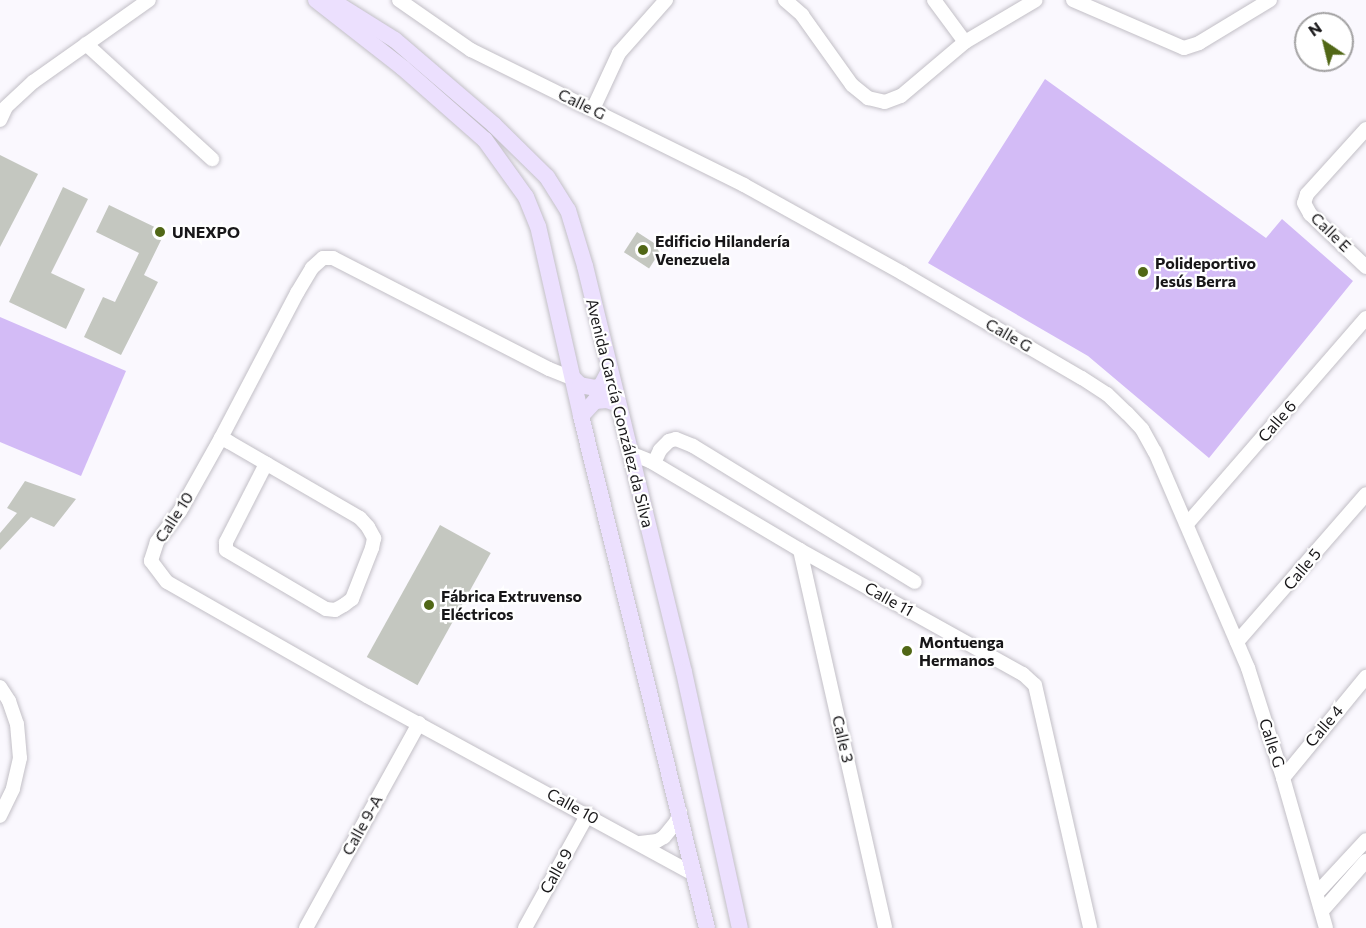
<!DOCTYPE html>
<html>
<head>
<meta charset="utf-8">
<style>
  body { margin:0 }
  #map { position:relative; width:1366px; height:928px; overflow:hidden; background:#faf8fe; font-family:Commissioner,sans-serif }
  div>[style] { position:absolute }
  .green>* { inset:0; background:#d3bbf6 }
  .building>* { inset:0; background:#c4c7c0; transform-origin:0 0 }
  .roads { filter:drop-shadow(0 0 2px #c2bfc6) drop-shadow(0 0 2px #c2bfc6) }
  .minor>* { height:14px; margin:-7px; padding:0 7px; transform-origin:7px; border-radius:7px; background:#fff }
  .major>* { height:16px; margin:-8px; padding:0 8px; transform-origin:8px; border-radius:8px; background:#ece0fe }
  .dots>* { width:16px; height:16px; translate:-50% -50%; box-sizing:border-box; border:3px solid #fff; border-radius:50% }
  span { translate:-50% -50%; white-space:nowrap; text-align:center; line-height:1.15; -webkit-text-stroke:4.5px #fff; paint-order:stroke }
  .street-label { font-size:16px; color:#181719 }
  .poi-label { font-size:16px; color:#181719; font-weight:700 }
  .left { translate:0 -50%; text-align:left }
  .north { position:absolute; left:1294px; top:12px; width:60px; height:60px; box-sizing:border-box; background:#fff; border:2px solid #a3a2a3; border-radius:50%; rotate:325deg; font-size:16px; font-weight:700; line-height:24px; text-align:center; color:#181719 }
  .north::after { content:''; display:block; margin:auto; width:21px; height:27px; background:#516716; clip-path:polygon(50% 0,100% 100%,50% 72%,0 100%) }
</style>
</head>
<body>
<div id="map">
  <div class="green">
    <div style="clip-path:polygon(1045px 79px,1266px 238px,1282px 219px,1353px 281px,1209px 458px,1088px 356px,928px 263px)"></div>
    <div style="clip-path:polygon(0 317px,126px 371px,81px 476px,0 442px)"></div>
  </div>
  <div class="building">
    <div style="clip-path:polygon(0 155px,38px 174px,0 247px)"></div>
    <div style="clip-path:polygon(63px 187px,88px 199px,51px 273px,85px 289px,66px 329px,9px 302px)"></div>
    <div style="clip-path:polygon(109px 205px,165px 232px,144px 275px,158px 282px,121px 355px,84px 337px,103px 297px,115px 302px,139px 253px,96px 232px)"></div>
    <div style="left:637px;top:232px;width:30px;height:24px;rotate:33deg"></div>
    <div style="clip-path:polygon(25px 481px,76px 499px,54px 527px,31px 517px,0 550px,0 533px,17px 513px,7px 508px)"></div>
    <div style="left:440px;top:525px;width:58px;height:151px;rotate:29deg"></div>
  </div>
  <div class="roads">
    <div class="minor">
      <div style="left:399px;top:0;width:88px;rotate:34.8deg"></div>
      <div style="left:471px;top:50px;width:305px;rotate:26.3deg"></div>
      <div style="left:744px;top:185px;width:181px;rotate:29.1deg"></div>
      <div style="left:902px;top:273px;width:208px;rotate:30.3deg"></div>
      <div style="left:1082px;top:378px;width:30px;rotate:33deg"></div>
      <div style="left:1107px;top:394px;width:28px;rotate:44deg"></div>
      <div style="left:1127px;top:413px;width:22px;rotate:47deg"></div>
      <div style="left:1142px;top:429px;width:26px;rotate:61deg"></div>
      <div style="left:1155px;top:452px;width:235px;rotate:66.7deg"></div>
      <div style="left:1248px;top:668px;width:115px;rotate:72.3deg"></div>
      <div style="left:1283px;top:778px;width:156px;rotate:74deg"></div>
      <div style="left:785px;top:0;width:23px;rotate:41deg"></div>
      <div style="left:802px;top:15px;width:86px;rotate:54.5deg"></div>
      <div style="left:852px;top:85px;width:21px;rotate:39deg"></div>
      <div style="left:868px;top:98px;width:17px;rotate:13deg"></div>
      <div style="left:885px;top:102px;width:17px;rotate:-21deg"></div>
      <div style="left:901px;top:96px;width:84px;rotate:-40.2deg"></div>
      <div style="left:965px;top:42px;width:82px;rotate:-30.6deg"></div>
      <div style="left:934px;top:0;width:52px;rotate:53.6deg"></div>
      <div style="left:1073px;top:0;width:121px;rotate:23.4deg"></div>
      <div style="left:1184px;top:48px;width:16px;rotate:-18deg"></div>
      <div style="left:1199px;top:43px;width:83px;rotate:-31.2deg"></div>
      <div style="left:86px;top:44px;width:171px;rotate:42.4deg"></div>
      <div style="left:593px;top:109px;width:62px;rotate:-65.1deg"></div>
      <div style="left:619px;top:53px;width:71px;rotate:-48.4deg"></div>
      <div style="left:0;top:120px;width:14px;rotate:-65deg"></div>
      <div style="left:6px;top:107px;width:37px;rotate:-43deg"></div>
      <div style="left:33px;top:82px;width:142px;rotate:-35.3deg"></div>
      <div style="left:1366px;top:129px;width:88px;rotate:132.2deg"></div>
      <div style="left:1307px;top:194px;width:9px;rotate:108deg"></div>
      <div style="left:1304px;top:203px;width:13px;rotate:61deg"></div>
      <div style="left:1310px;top:214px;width:77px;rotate:43.4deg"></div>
      <div style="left:574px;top:379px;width:27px;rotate:-158deg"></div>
      <div style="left:549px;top:369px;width:243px;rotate:-152.8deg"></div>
      <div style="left:333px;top:258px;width:10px;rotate:180deg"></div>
      <div style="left:323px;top:258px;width:15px;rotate:138deg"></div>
      <div style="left:312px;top:268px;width:29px;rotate:121deg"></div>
      <div style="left:297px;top:293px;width:164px;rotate:117.7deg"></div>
      <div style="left:221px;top:438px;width:84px;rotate:119.3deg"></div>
      <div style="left:180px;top:511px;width:39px;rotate:127deg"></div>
      <div style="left:157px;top:542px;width:20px;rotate:108deg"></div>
      <div style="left:151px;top:561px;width:26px;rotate:53deg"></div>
      <div style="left:167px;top:582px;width:230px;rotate:29.7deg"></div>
      <div style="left:367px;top:696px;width:372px;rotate:28.6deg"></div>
      <div style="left:221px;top:438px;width:9px;rotate:27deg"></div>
      <div style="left:229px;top:442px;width:151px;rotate:30.1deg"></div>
      <div style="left:360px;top:518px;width:12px;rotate:48deg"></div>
      <div style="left:368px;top:527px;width:13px;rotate:61deg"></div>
      <div style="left:374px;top:538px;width:10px;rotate:101deg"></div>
      <div style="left:372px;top:548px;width:55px;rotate:111.4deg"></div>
      <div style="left:352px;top:599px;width:10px;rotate:143deg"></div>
      <div style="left:344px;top:605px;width:10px;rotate:151deg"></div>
      <div style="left:335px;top:610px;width:9px;rotate:-174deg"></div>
      <div style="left:326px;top:609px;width:116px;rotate:-149.5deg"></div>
      <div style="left:226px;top:550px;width:8px;rotate:-90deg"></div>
      <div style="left:226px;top:542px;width:88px;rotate:-62.9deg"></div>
      <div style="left:630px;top:453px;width:22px;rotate:22deg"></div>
      <div style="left:650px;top:461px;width:174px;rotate:30.7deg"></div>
      <div style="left:800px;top:550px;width:255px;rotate:29.1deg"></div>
      <div style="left:1023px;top:674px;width:16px;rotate:43deg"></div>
      <div style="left:1035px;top:685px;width:249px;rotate:77.2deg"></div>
      <div style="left:654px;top:463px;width:14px;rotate:-65deg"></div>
      <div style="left:660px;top:450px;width:13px;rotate:-45deg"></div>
      <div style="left:669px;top:441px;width:7px;rotate:-16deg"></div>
      <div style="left:676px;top:439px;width:18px;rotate:22deg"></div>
      <div style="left:693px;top:446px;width:260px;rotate:31.5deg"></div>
      <div style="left:1187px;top:524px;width:273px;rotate:-49deg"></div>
      <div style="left:800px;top:550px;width:387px;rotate:77.3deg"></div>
      <div style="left:1237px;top:642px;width:196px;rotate:-48.9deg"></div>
      <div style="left:0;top:687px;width:17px;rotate:57deg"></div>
      <div style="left:9px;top:701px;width:24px;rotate:71deg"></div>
      <div style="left:17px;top:724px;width:34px;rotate:85deg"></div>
      <div style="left:20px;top:758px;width:32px;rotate:103deg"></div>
      <div style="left:13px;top:789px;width:30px;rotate:116deg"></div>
      <div style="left:1283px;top:778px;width:131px;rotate:-50.6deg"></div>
      <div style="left:640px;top:843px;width:17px;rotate:-7deg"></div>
      <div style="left:657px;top:841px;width:8px;rotate:-30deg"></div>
      <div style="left:664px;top:837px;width:19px;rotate:-51deg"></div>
      <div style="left:676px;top:822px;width:11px;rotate:-68deg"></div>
      <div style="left:1317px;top:893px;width:72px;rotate:-47.2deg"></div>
      <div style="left:1322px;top:911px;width:67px;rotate:-48.7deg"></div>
      <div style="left:306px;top:928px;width:234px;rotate:-61.1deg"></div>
      <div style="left:525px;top:928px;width:130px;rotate:-61.1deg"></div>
    </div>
    <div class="major">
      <div style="left:316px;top:0;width:110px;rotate:38deg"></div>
      <div style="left:403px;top:68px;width:109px;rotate:41.3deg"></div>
      <div style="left:485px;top:140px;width:70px;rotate:54.3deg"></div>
      <div style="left:526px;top:197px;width:31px;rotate:68deg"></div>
      <div style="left:538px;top:226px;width:195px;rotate:77.2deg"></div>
      <div style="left:581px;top:416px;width:527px;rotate:76.17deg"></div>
      <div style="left:331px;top:0;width:75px;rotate:32deg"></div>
      <div style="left:395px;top:40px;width:130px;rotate:40.6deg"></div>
      <div style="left:494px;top:125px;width:74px;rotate:44.5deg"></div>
      <div style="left:547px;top:177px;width:39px;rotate:58deg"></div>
      <div style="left:568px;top:210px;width:59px;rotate:73.1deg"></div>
      <div style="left:585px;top:266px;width:418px;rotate:76.3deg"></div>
      <div style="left:684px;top:672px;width:262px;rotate:77.7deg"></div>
      <div style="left:574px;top:379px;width:8px;rotate:45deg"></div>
      <div style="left:580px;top:385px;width:15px;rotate:11deg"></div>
      <div style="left:595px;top:388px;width:6px;rotate:-18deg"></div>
      <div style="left:601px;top:386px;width:19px;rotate:-62deg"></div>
      <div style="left:581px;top:416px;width:21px;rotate:-47deg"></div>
      <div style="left:595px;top:401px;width:12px;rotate:-5deg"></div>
      <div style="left:607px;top:400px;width:12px;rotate:20deg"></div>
    </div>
  </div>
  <div class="dots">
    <div style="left:160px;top:232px;background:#516716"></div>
    <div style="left:643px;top:250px;background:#516716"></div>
    <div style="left:1143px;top:272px;background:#516716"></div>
    <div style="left:429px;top:605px;background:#516716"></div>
    <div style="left:907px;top:651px;background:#516716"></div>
  </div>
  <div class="street-label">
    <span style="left:582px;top:104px;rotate:26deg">Calle G</span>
    <span style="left:1331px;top:232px;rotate:44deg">Calle E</span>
    <span style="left:1009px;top:335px;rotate:30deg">Calle G</span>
    <span style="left:620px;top:413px;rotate:76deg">Avenida García González da Silva</span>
    <span style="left:1277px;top:421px;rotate:-49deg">Calle 6</span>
    <span style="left:174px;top:517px;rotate:-57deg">Calle 10</span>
    <span style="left:1302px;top:569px;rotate:-50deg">Calle 5</span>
    <span style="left:889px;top:599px;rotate:29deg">Calle 11</span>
    <span style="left:1324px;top:726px;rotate:-50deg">Calle 4</span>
    <span style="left:843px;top:739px;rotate:77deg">Calle 3</span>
    <span style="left:1272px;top:743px;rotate:72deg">Calle G</span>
    <span style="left:573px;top:806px;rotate:29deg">Calle 10</span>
    <span style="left:362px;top:825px;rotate:-61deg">Calle 9-A</span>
    <span style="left:556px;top:871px;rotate:-61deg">Calle 9</span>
  </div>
  <div class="poi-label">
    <span class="left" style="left:172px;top:232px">UNEXPO</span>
    <span class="left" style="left:655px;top:250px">Edificio Hilandería<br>Venezuela</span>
    <span class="left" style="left:1155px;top:272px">Polideportivo<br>Jesús Berra</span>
    <span class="left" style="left:441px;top:605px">Fábrica Extruvenso<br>Eléctricos</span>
    <span class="left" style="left:919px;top:651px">Montuenga<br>Hermanos</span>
  </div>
  <div class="north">N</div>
</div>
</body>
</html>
